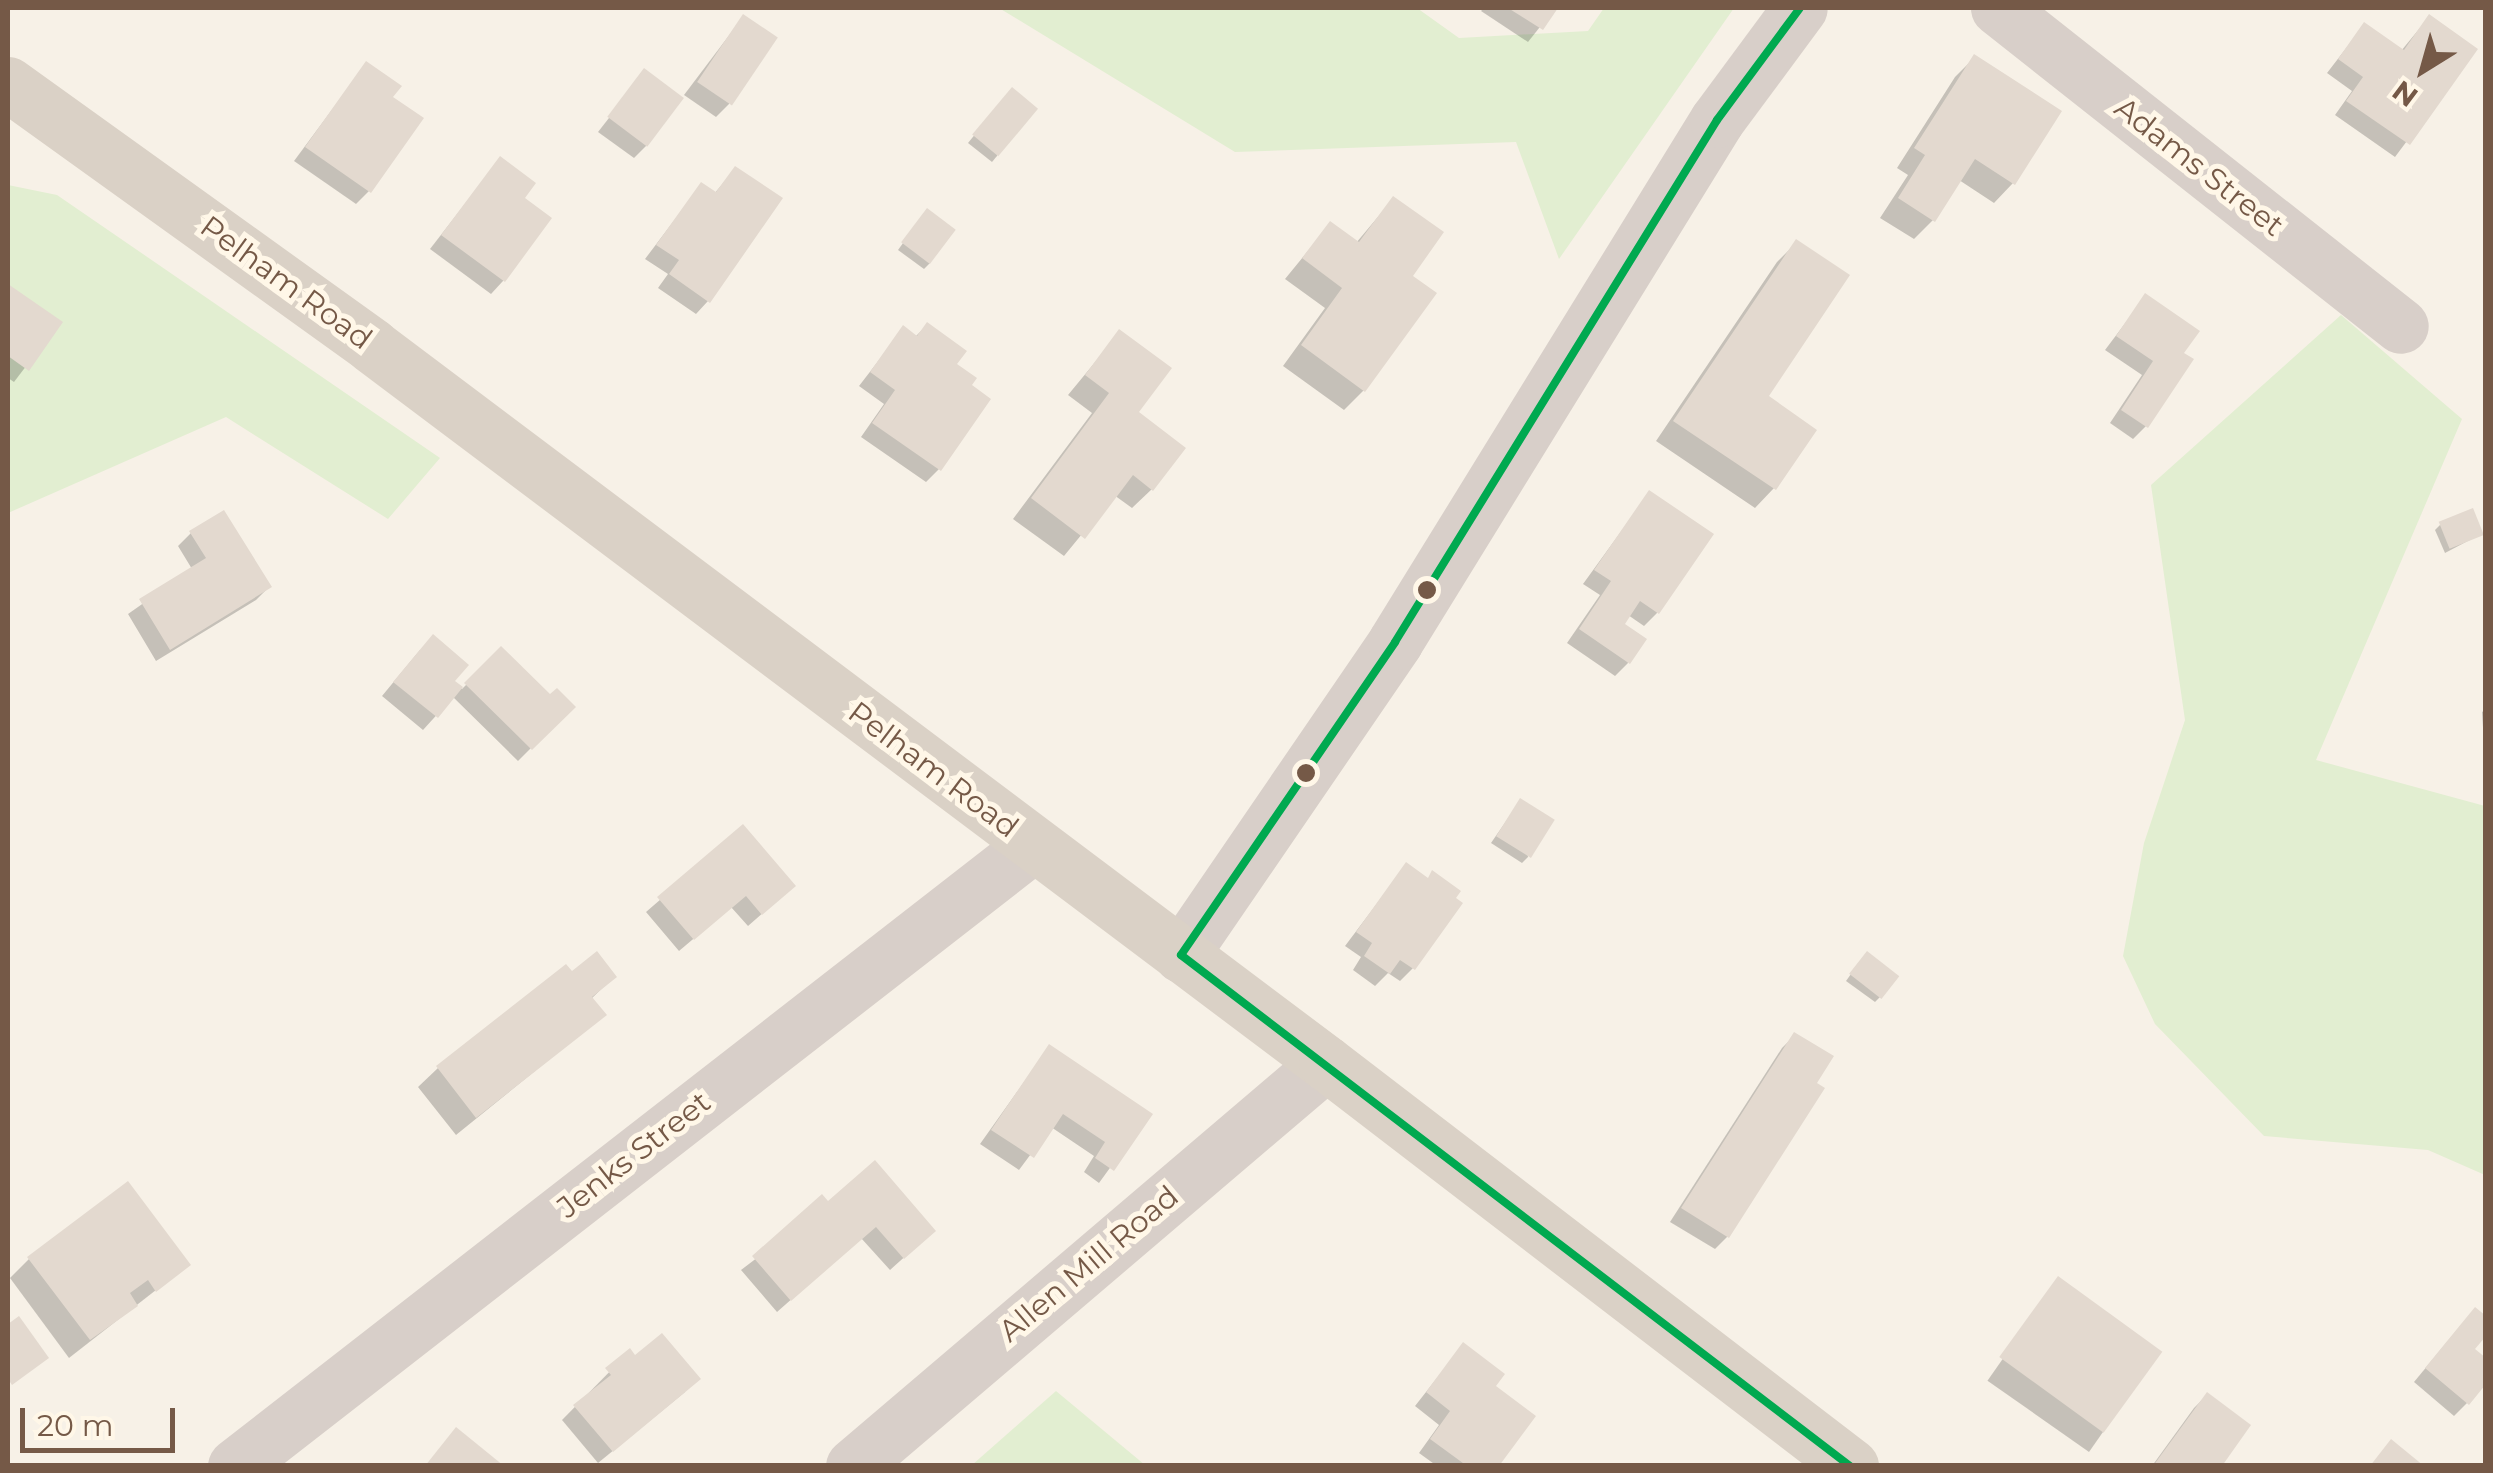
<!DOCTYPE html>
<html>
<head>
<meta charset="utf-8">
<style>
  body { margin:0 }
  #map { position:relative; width:2493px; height:1473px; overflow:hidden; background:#f7f1e7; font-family:Montserrat,sans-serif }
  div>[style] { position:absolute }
  .green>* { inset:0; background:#e2eed1 }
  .shadow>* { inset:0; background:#0003; transform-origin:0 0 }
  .building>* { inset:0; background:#e3d9cf; transform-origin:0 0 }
  .minor>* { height:55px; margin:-27.5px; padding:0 27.5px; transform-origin:27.5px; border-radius:27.5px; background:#d8cfc9 }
  .major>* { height:55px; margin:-27.5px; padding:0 27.5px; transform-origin:27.5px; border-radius:27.5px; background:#dad1c6 }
  .bus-1>* { height:8px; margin:-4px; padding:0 4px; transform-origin:4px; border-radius:4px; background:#00a950 }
  .dots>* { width:28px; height:28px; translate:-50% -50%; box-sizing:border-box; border:5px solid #fff7e8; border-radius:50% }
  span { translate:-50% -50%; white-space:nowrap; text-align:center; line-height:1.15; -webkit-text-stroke:10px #fff7e8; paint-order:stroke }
  .street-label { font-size:30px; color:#755947 }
  .frame { position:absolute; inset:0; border:10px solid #755947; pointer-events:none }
  .north { position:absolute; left:2373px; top:20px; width:100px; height:100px; -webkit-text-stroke:8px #fff7e8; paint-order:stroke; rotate:217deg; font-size:28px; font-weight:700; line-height:40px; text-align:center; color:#755947 }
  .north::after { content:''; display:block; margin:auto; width:35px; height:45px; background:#755947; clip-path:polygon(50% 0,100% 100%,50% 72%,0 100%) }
  .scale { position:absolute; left:20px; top:1408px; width:155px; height:45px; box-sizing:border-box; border:5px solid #755947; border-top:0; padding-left:12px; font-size:30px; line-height:35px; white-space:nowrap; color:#755947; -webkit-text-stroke:8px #fff7e8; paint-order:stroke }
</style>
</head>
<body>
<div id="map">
  <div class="green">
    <div style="clip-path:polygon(999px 8px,1417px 8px,1459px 38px,1588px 31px,1604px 8px,1734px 8px,1559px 259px,1516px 142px,1235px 152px)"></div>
    <div style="clip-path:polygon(8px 185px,57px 195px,440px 458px,388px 519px,226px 417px,8px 513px)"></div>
    <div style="clip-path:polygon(2341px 315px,2462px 419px,2316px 760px,2485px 806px,2485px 1175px,2428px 1150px,2264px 1136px,2155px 1024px,2123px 956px,2144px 843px,2185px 720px,2151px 485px)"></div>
    <div style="clip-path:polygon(1056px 1391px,1145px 1465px,972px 1465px)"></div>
  </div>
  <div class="shadow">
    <div style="clip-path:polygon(1484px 8px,1555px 8px,1528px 42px,1481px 11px)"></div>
    <div style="clip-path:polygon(743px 17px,729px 104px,716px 117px,684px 95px)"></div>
    <div style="clip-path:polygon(2429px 17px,2475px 50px,2395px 157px,2335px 115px,2352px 91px,2327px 73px,2364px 25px,2401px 51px)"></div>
    <div style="clip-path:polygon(1974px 58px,2013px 183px,1994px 203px,1959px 180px,1933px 220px,1914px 239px,1880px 218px,1908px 175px,1897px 168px,1955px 77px)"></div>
    <div style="clip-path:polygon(366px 64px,390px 98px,369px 191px,356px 204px,294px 161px)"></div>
    <div style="clip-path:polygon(645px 72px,647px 145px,634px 158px,598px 132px)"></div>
    <div style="clip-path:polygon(1006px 96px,997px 156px,992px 162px,968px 143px)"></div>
    <div style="clip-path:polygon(500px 159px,522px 198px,503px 281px,491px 294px,430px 249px)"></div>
    <div style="clip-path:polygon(735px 169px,708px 301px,696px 314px,658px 288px,668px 274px,645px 259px,701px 185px,714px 194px)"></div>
    <div style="clip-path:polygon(1393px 199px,1409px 277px,1364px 390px,1344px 410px,1283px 366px,1325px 308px,1285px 279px,1330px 224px,1356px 243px)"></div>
    <div style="clip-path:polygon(921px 218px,930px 263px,924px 269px,898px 250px)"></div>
    <div style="clip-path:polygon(1797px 242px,1765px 397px,1774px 488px,1755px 508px,1656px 441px,1777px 262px)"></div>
    <div style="clip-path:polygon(8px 287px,59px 323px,14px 382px,8px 378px)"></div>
    <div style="clip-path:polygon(2145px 297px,2181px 354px,2146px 426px,2133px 439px,2110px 423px,2142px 375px,2105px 350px)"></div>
    <div style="clip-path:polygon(927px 325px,954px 365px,939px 469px,926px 482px,861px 437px,884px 404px,859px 386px,903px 329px,915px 337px)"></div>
    <div style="clip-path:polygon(1120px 332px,1152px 489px,1132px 508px,1114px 495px,1064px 556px,1013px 519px,1092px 413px,1068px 395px)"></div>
    <div style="clip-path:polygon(1649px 493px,1657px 613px,1644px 626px,1628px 615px,1622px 625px,1628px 663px,1615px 676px,1567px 643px,1600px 595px,1583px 584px)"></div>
    <div style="clip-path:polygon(2441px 524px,2481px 534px,2445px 553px,2435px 530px)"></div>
    <div style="clip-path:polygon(191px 533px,269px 587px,256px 600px,156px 661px,128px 614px,192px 569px,178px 546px)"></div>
    <div style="clip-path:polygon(420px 650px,462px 689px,501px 650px,550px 698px,572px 707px,518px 761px,453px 697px,423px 730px,382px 696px)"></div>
    <div style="clip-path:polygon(2486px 709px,2486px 745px,2484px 745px,2482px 712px)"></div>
    <div style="clip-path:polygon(1520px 801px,1528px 857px,1522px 863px,1491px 843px)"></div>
    <div style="clip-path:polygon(743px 828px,779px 899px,748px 926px,731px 907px,679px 951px,646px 912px)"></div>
    <div style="clip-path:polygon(1406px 865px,1413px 968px,1400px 981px,1388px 973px,1375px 986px,1353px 970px,1361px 957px,1345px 946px)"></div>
    <div style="clip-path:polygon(1861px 960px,1880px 997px,1875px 1002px,1846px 981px)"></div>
    <div style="clip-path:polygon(572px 975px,614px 977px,591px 999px,604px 1015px,456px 1135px,418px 1087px,438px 1068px)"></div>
    <div style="clip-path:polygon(1795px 1035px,1728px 1236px,1715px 1249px,1670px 1222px,1782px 1048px)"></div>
    <div style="clip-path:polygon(1049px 1047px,1149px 1114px,1099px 1183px,1084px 1172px,1094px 1156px,1051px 1127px,1019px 1170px,980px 1144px)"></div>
    <div style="clip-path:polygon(828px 1204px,920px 1243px,890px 1270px,861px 1238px,777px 1312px,741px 1270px)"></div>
    <div style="clip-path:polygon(29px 1259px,188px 1265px,69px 1358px,10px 1278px)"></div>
    <div style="left:2058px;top:1280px;width:124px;height:123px;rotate:35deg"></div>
    <div style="clip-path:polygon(2462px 1324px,2467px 1403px,2454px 1416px,2414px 1382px)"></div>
    <div style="clip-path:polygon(1463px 1345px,1492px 1386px,1496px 1466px,1437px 1466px,1419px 1453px,1439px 1425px,1415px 1406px)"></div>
    <div style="clip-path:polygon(629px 1352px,685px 1392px,598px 1463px,562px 1420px)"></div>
    <div style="clip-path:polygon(2207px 1395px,2221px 1466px,2152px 1466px,2194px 1408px)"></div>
  </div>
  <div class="building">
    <div style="clip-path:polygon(1508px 8px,1558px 8px,1543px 30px)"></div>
    <div style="left:743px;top:14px;width:42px;height:82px;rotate:34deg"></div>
    <div style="clip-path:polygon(2429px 14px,2478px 49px,2410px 145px,2346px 101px,2363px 77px,2338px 59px,2364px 22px,2404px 50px)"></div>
    <div style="clip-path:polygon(1974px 54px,2062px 111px,2015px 185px,1975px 159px,1935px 222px,1898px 198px,1925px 155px,1914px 148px)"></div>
    <div style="clip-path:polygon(366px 61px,402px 86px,393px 97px,424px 118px,371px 193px,305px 147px)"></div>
    <div style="left:644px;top:68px;width:50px;height:61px;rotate:37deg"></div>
    <div style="left:1012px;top:87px;width:34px;height:62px;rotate:40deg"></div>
    <div style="clip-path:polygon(500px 156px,536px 183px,525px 198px,552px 218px,505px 282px,441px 235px)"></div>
    <div style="clip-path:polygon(735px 166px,783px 198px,710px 303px,669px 274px,679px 260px,656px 245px,701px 182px,716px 192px)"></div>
    <div style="clip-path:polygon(1393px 196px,1444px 232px,1413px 276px,1437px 293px,1365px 392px,1301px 345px,1342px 288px,1302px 258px,1330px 221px,1359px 242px)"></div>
    <div style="left:927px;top:208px;width:36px;height:43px;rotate:37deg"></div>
    <div style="clip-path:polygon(1796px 239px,1850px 275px,1769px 396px,1817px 430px,1776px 490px,1673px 421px)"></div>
    <div style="clip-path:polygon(8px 284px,63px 322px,29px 371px,8px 356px)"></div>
    <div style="clip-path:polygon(2145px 293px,2200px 331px,2184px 353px,2194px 359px,2148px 428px,2121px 410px,2153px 361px,2116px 336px)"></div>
    <div style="clip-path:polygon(927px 322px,967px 351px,957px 364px,977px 378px,972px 385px,991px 399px,941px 471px,872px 423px,895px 390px,870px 372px,903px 325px,917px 336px)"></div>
    <div style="clip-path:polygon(1119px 329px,1172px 368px,1139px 412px,1186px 448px,1153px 491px,1133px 475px,1085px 539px,1031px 498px,1109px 393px,1085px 375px)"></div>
    <div style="clip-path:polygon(1649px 490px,1714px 534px,1659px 614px,1640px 601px,1625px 624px,1647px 639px,1630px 664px,1579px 629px,1611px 581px,1594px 570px)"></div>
    <div style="left:2473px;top:508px;width:29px;height:37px;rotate:68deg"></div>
    <div style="clip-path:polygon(224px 510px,272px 587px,170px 650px,139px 599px,206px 558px,189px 531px)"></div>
    <div style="clip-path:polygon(433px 634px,469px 665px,455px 681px,463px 687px,438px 718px,393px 682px)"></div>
    <div style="clip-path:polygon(501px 646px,550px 694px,557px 688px,576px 707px,532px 750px,464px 683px)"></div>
    <div style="left:1520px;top:798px;width:41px;height:45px;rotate:32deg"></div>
    <div style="clip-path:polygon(743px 824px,796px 886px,762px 915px,746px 896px,694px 940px,657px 897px)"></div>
    <div style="clip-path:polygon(1406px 862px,1428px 878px,1432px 870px,1461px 891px,1456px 898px,1463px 903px,1415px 970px,1400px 960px,1390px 974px,1364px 956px,1372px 943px,1356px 932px)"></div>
    <div style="clip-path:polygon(597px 951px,617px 977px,592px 997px,607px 1015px,476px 1118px,436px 1066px,566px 964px,572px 971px)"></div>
    <div style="left:1867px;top:951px;width:41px;height:29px;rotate:38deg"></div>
    <div style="clip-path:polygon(1794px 1032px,1834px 1056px,1817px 1083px,1825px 1088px,1729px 1238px,1681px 1208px)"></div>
    <div style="clip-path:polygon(1049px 1044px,1153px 1114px,1114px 1171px,1095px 1158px,1105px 1142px,1063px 1114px,1034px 1158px,991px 1130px)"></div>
    <div style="clip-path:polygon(875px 1160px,936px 1231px,904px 1259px,876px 1227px,791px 1301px,752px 1256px,822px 1194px,828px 1201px)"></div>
    <div style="clip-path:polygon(128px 1181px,191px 1265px,156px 1292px,148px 1280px,130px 1293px,138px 1306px,90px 1340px,27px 1257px)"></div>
    <div style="left:2058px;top:1276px;width:129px;height:100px;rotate:36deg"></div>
    <div style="clip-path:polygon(2475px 1307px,2486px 1316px,2486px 1336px,2475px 1349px,2486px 1358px,2486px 1384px,2469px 1405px,2425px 1368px)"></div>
    <div style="clip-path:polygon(19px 1316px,49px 1358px,12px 1385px,8px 1379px,8px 1324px)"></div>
    <div style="clip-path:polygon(662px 1333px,701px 1379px,613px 1452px,573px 1405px,611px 1375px,605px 1368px,630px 1348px,635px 1355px)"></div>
    <div style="clip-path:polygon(1463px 1342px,1505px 1374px,1496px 1386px,1536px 1416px,1499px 1466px,1467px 1466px,1430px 1439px,1450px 1411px,1426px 1392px)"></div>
    <div style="clip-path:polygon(2207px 1392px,2251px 1425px,2222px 1466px,2153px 1466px)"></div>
    <div style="clip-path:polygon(456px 1427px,504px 1466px,425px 1466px)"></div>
    <div style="clip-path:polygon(2391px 1439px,2424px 1466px,2370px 1466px)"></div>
  </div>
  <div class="minor">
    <div style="left:1998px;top:8px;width:513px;rotate:38.28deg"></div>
    <div style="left:1181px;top:955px;width:379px;rotate:-55.6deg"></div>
    <div style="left:1395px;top:642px;width:613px;rotate:-58.33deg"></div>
    <div style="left:1717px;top:120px;width:139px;rotate:-53.5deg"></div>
    <div style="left:235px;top:1466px;width:1011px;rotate:-37.89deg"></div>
    <div style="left:853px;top:1466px;width:621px;rotate:-40.43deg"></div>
  </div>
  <div class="major">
    <div style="left:8px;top:84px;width:448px;rotate:35.7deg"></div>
    <div style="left:372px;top:346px;width:1193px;rotate:36.93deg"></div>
    <div style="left:1326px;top:1063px;width:662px;rotate:37.51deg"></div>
  </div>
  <div class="bus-1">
    <div style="left:1181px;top:955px;width:379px;rotate:-55.6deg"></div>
    <div style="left:1395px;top:642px;width:613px;rotate:-58.33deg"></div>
    <div style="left:1717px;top:120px;width:139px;rotate:-53.5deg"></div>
    <div style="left:1181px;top:955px;width:842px;rotate:37.37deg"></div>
  </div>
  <div class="dots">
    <div style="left:1427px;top:590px;background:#755947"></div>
    <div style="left:1306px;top:773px;background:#755947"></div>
  </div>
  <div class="street-label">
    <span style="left:2199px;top:167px;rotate:38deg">Adams Street</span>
    <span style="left:286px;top:283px;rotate:36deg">Pelham Road</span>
    <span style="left:933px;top:770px;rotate:37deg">Pelham Road</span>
    <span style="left:634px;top:1155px;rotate:-38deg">Jenks Street</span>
    <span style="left:1089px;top:1264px;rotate:-40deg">Allen Mill Road</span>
  </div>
  <div class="frame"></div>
  <div class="north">N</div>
  <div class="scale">20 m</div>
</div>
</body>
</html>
